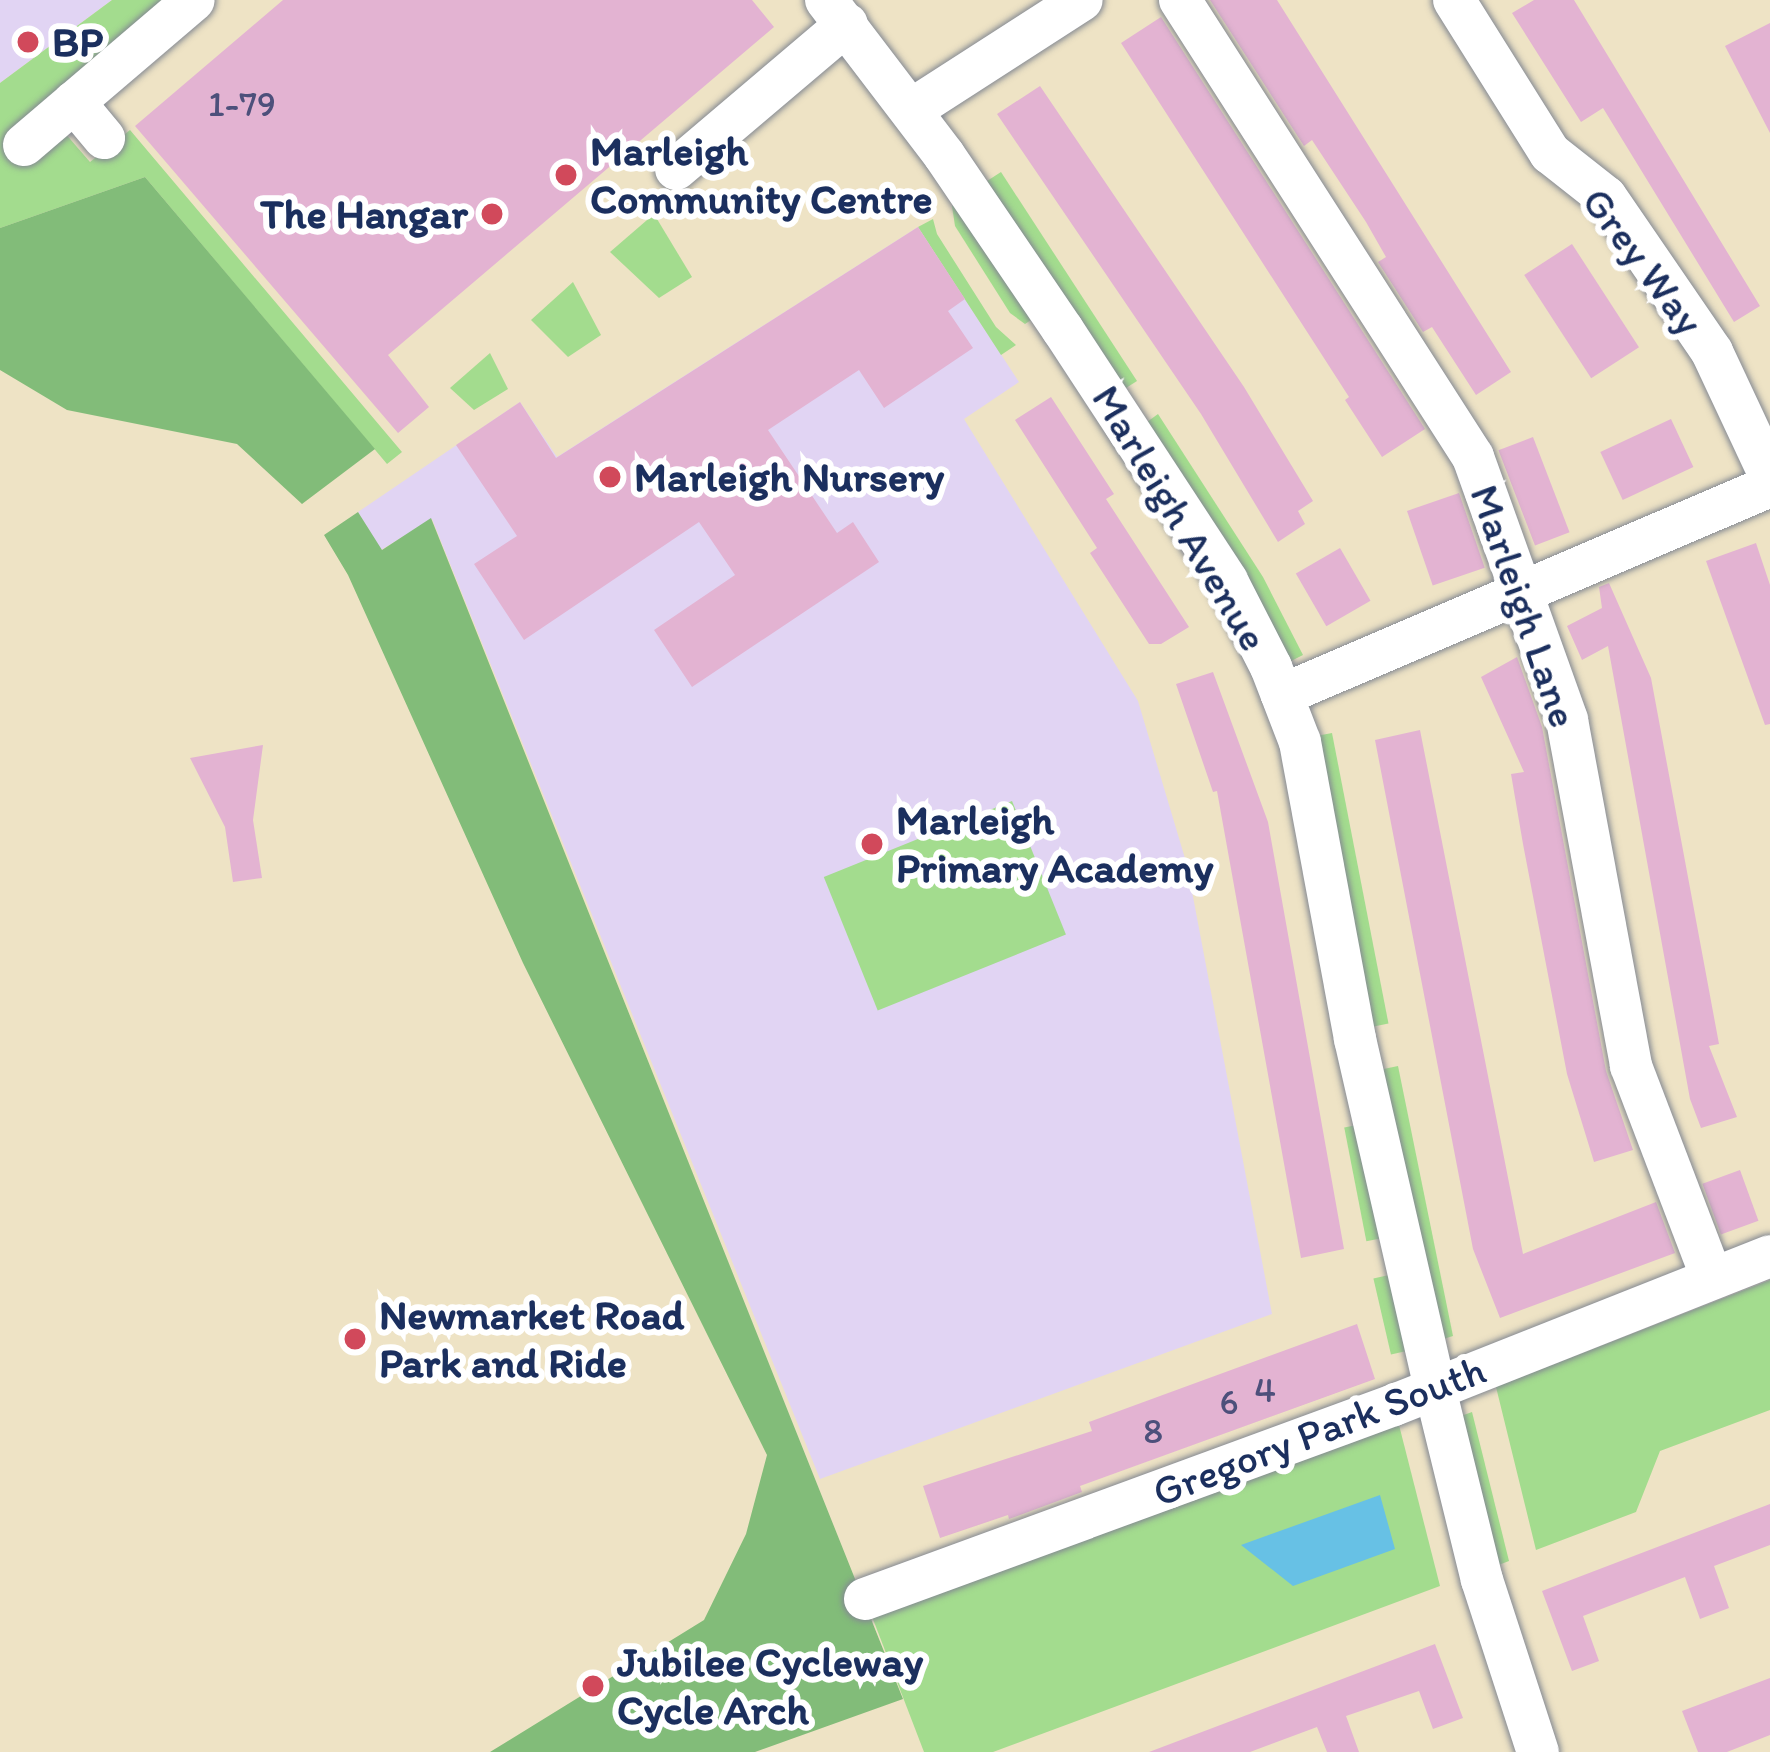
<!DOCTYPE html>
<html>
<head>
<meta charset="utf-8">
<style>
  body { margin:0 }
  #map { position:relative; width:1770px; height:1752px; overflow:hidden; background:#eee3c5; font-family:Itim,sans-serif }
  div>[style] { position:absolute }
  .built>* { inset:0; background:#e1d4f3 }
  .green>* { inset:0; background:#a3dc8e; transform-origin:0 0 }
  .forest>* { inset:0; background:#82bc79 }
  .water>* { inset:0; background:#67c1e5 }
  .building>* { inset:0; background:#e3b3d2; transform-origin:0 0 }
  .roads { filter:drop-shadow(0 0 3px #848992) drop-shadow(0 0 3px #848992) }
  .minor>* { height:42px; margin:-21px; padding:0 21px; transform-origin:21px; border-radius:21px; background:#fff }
  .dots>* { width:33px; height:33px; translate:-50% -50%; box-sizing:border-box; border:6px solid #fff; border-radius:50% }
  span { translate:-50% -50%; white-space:nowrap; text-align:center; line-height:1.15; -webkit-text-stroke:12px #fff; paint-order:stroke }
  .number-label { font-size:36px; color:#4d507b }
  .number-label span { -webkit-text-stroke-width:0 }
  .poi-label { font-size:42px; color:#1b2f5e; font-weight:700 }
  .left { translate:0 -50%; text-align:left }
  .right { translate:-100% -50%; text-align:right }
  .street-label { font-size:42px; color:#1b2f5e }
</style>
</head>
<body>
<div id="map">
  <div class="built">
    <div style="clip-path:polygon(0 0,112px 0,0 83px)"></div>
    <div style="clip-path:polygon(918px 227px,1019px 382px,964px 419px,1138px 701px,1187px 865px,1272px 1314px,820px 1479px,432px 519px,381px 550px,358px 512px,520px 402px,557px 457px)"></div>
  </div>
  <div class="green">
    <div style="clip-path:polygon(112px 0,167px 0,4px 143px,23px 164px,64px 132px,90px 162px,130px 130px,402px 452px,387px 464px,145px 177px,0 228px,0 83px)"></div>
    <div style="clip-path:polygon(1001px 172px,1137px 381px,1126px 388px,987px 181px)"></div>
    <div style="clip-path:polygon(957px 202px,1031px 320px,1025px 324px,1010px 313px,955px 226px,952px 206px)"></div>
    <div style="clip-path:polygon(654px 214px,692px 277px,659px 298px,610px 252px)"></div>
    <div style="clip-path:polygon(933px 219px,937px 234px,996px 327px,1016px 345px,1001px 355px,918px 227px)"></div>
    <div style="clip-path:polygon(573px 282px,601px 335px,568px 357px,531px 320px)"></div>
    <div style="clip-path:polygon(490px 353px,508px 389px,474px 410px,450px 388px)"></div>
    <div style="clip-path:polygon(1158px 414px,1263px 577px,1303px 655px,1289px 662px,1147px 422px)"></div>
    <div style="left:1332px;top:733px;width:296px;height:20px;rotate:79deg"></div>
    <div style="left:1012px;top:801px;width:144px;height:203px;rotate:68deg"></div>
    <div style="clip-path:polygon(1398px 1066px,1453px 1336px,1437px 1341px,1379px 1070px)"></div>
    <div style="left:1357px;top:1125px;width:116px;height:13px;rotate:79deg"></div>
    <div style="left:1389px;top:1275px;width:78px;height:16px;rotate:77deg"></div>
    <div style="clip-path:polygon(1770px 1280px,1770px 1410px,1660px 1451px,1636px 1512px,1536px 1550px,1496px 1387px)"></div>
    <div style="clip-path:polygon(1472px 1412px,1509px 1561px,1483px 1571px,1461px 1416px)"></div>
    <div style="clip-path:polygon(1399px 1425px,1440px 1586px,993px 1752px,924px 1752px,871px 1614px)"></div>
  </div>
  <div class="forest">
    <div style="clip-path:polygon(145px 177px,375px 449px,302px 504px,237px 444px,67px 410px,0 370px,0 228px)"></div>
    <div style="clip-path:polygon(358px 512px,382px 550px,431px 518px,903px 1699px,755px 1752px,490px 1752px,704px 1620px,746px 1534px,767px 1455px,523px 963px,348px 575px,324px 535px)"></div>
  </div>
  <div class="water">
    <div style="clip-path:polygon(1380px 1495px,1395px 1549px,1293px 1586px,1241px 1545px)"></div>
  </div>
  <div class="building">
    <div style="clip-path:polygon(283px 0,752px 0,774px 27px,388px 355px,429px 407px,398px 433px,135px 126px)"></div>
    <div style="clip-path:polygon(1210px 0,1277px 0,1511px 372px,1476px 395px,1432px 327px,1423px 332px,1378px 262px,1386px 257px,1366px 222px,1312px 140px,1304px 146px)"></div>
    <div style="clip-path:polygon(1534px 0,1574px 0,1760px 306px,1734px 322px,1603px 108px,1581px 122px,1512px 13px)"></div>
    <div style="clip-path:polygon(1161px 17px,1425px 429px,1382px 457px,1345px 400px,1349px 397px,1121px 43px)"></div>
    <div style="clip-path:polygon(1770px 23px,1770px 133px,1725px 46px)"></div>
    <div style="clip-path:polygon(1040px 86px,1244px 387px,1313px 501px,1298px 511px,1305px 524px,1278px 542px,1201px 414px,997px 114px)"></div>
    <div style="clip-path:polygon(918px 227px,965px 299px,948px 311px,973px 348px,884px 408px,859px 370px,768px 430px,837px 533px,853px 522px,879px 562px,692px 687px,654px 630px,735px 575px,699px 522px,524px 640px,474px 564px,517px 536px,456px 445px,520px 402px,556px 458px)"></div>
    <div style="left:1572px;top:244px;width:123px;height:57px;rotate:57deg"></div>
    <div style="clip-path:polygon(1051px 397px,1114px 494px,1106px 499px,1189px 627px,1161px 644px,1149px 644px,1090px 553px,1097px 548px,1015px 420px)"></div>
    <div style="left:1671px;top:419px;width:53px;height:78px;rotate:65deg"></div>
    <div style="left:1533px;top:437px;width:102px;height:37px;rotate:69deg"></div>
    <div style="left:1459px;top:493px;width:79px;height:55px;rotate:71deg"></div>
    <div style="clip-path:polygon(1756px 543px,1770px 585px,1770px 724px,1765px 725px,1706px 561px)"></div>
    <div style="left:1340px;top:548px;width:61px;height:51px;rotate:60deg"></div>
    <div style="clip-path:polygon(1609px 583px,1651px 678px,1719px 1044px,1709px 1046px,1737px 1117px,1701px 1128px,1690px 1099px,1608px 646px,1582px 660px,1567px 626px,1602px 608px,1599px 587px)"></div>
    <div style="clip-path:polygon(1517px 657px,1542px 727px,1606px 1071px,1633px 1150px,1594px 1162px,1567px 1074px,1523px 844px,1511px 774px,1524px 772px,1481px 677px)"></div>
    <div style="clip-path:polygon(1213px 672px,1268px 822px,1344px 1249px,1301px 1258px,1217px 791px,1213px 792px,1176px 684px)"></div>
    <div style="clip-path:polygon(1420px 730px,1523px 1254px,1656px 1202px,1675px 1253px,1500px 1318px,1473px 1249px,1375px 740px)"></div>
    <div style="clip-path:polygon(263px 745px,253px 820px,262px 878px,233px 882px,225px 827px,190px 758px)"></div>
    <div style="left:1740px;top:1170px;width:54px;height:40px;rotate:70deg"></div>
    <div style="clip-path:polygon(1357px 1324px,1375px 1379px,1080px 1486px,1082px 1492px,1009px 1519px,1008px 1515px,940px 1538px,923px 1486px,1092px 1431px,1089px 1422px)"></div>
    <div style="clip-path:polygon(1770px 1504px,1770px 1545px,1714px 1566px,1729px 1608px,1700px 1619px,1685px 1577px,1583px 1616px,1599px 1661px,1572px 1671px,1542px 1591px)"></div>
    <div style="clip-path:polygon(1435px 1644px,1463px 1718px,1433px 1729px,1419px 1691px,1346px 1716px,1359px 1752px,1327px 1752px,1317px 1727px,1250px 1752px,1149px 1752px)"></div>
    <div style="clip-path:polygon(1770px 1678px,1770px 1735px,1727px 1752px,1698px 1752px,1682px 1711px)"></div>
  </div>
  <div class="roads">
    <div class="minor">
      <div style="left:826px;top:0;width:195px;rotate:52.7deg"></div>
      <div style="left:944px;top:155px;width:212px;rotate:55.8deg"></div>
      <div style="left:1063px;top:330px;width:300px;rotate:56.8deg"></div>
      <div style="left:1227px;top:581px;width:97px;rotate:62.9deg"></div>
      <div style="left:1271px;top:667px;width:80px;rotate:68.9deg"></div>
      <div style="left:1300px;top:742px;width:302px;rotate:79.5deg"></div>
      <div style="left:1355px;top:1039px;width:359px;rotate:77.1deg"></div>
      <div style="left:1435px;top:1389px;width:197px;rotate:76.2deg"></div>
      <div style="left:1482px;top:1580px;width:181px;rotate:72deg"></div>
      <div style="left:1180px;top:0;width:543px;rotate:57.33deg"></div>
      <div style="left:1473px;top:457px;width:279px;rotate:70.3deg"></div>
      <div style="left:1567px;top:720px;width:352px;rotate:79.5deg"></div>
      <div style="left:1631px;top:1066px;width:227px;rotate:69.1deg"></div>
      <div style="left:1454px;top:0;width:181px;rotate:57.9deg"></div>
      <div style="left:1550px;top:153px;width:71px;rotate:38.2deg"></div>
      <div style="left:1606px;top:197px;width:188px;rotate:55.6deg"></div>
      <div style="left:1712px;top:352px;width:137px;rotate:64.9deg"></div>
      <div style="left:74px;top:102px;width:47px;rotate:50.2deg"></div>
      <div style="left:911px;top:110px;width:203px;rotate:-32.8deg"></div>
      <div style="left:24px;top:145px;width:223px;rotate:-40.5deg"></div>
      <div style="left:676px;top:169px;width:224px;rotate:-40.3deg"></div>
      <div style="left:1282px;top:695px;width:531px;rotate:-23.18deg"></div>
      <div style="left:865px;top:1599px;width:563px;rotate:-20.14deg"></div>
      <div style="left:1394px;top:1405px;width:404px;rotate:-21.6deg"></div>
    </div>
  </div>
  <div class="dots">
    <div style="left:28px;top:42px;background:#d1495b"></div>
    <div style="left:566px;top:175px;background:#d1495b"></div>
    <div style="left:492px;top:214px;background:#d1495b"></div>
    <div style="left:610px;top:477px;background:#d1495b"></div>
    <div style="left:872px;top:844px;background:#d1495b"></div>
    <div style="left:355px;top:1339px;background:#d1495b"></div>
    <div style="left:593px;top:1686px;background:#d1495b"></div>
  </div>
  <div class="number-label">
    <span style="left:242px;top:104px">1-79</span>
    <span style="left:1265px;top:1390px">4</span>
    <span style="left:1229px;top:1402px">6</span>
    <span style="left:1153px;top:1431px">8</span>
  </div>
  <div class="poi-label">
    <span class="left" style="left:52px;top:42px">BP</span>
    <span class="left" style="left:590px;top:175px">Marleigh<br>Community Centre</span>
    <span class="right" style="left:468px;top:214px">The Hangar</span>
    <span class="left" style="left:634px;top:477px">Marleigh Nursery</span>
    <span class="left" style="left:896px;top:844px">Marleigh<br>Primary Academy</span>
    <span class="left" style="left:379px;top:1339px">Newmarket Road<br>Park and Ride</span>
    <span class="left" style="left:617px;top:1686px">Jubilee Cycleway<br>Cycle Arch</span>
  </div>
  <div class="street-label">
    <span style="left:1643px;top:261px;rotate:53deg">Grey Way</span>
    <span style="left:1180px;top:518px;rotate:59deg">Marleigh Avenue</span>
    <span style="left:1524px;top:606px;rotate:71deg">Marleigh Lane</span>
    <span style="left:1319px;top:1431px;rotate:-21deg">Gregory Park South</span>
  </div>
</div>
</body>
</html>
